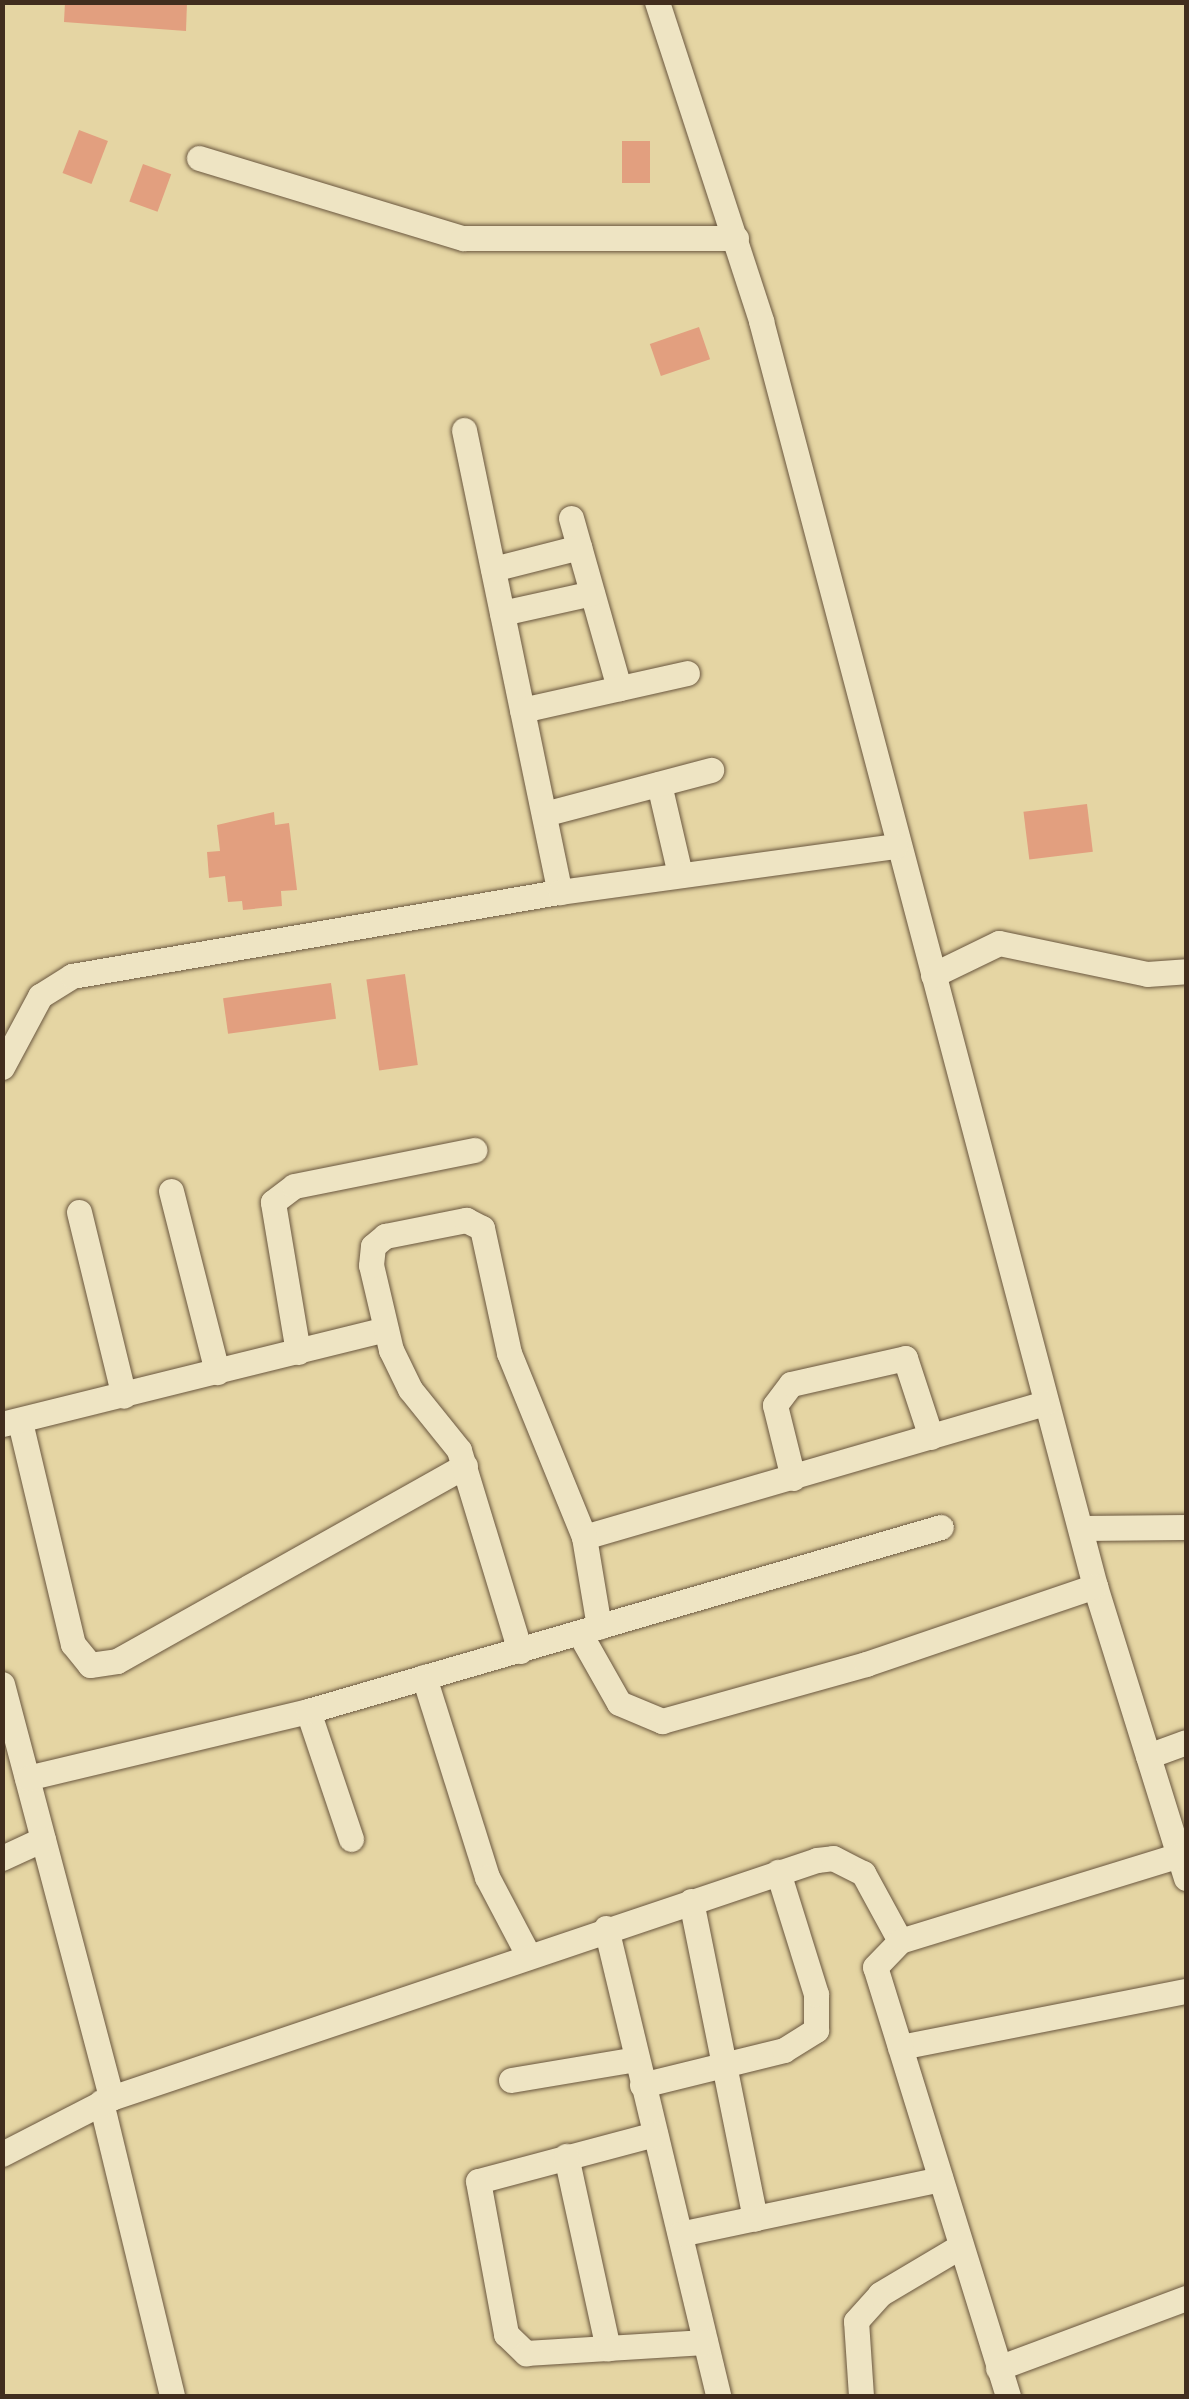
<!DOCTYPE html>
<html>
<head>
<meta charset="utf-8">
<style>
  body { margin:0 }
  #map { position:relative; width:1189px; height:2399px; overflow:hidden; background:#e5d5a3; font-family:"IM FELL English",serif }
  div>[style] { position:absolute }
  .building>* { inset:0; background:#e29f7f; transform-origin:0 0 }
  .roads { filter:drop-shadow(0 0 2px #6a573f) drop-shadow(0 0 2px #6a573f) }
  .minor>* { height:25px; margin:-12.5px; padding:0 12.5px; transform-origin:12.5px; border-radius:12.5px; background:#eee4c3 }
  span { translate:-50% -50%; white-space:nowrap; text-align:center; line-height:1.15; -webkit-text-stroke:8px #eee4c3; paint-order:stroke }
  .frame { position:absolute; inset:0; border:5px solid #412d1e; pointer-events:none }
</style>
</head>
<body>
<div id="map">
  <div class="building">
    <div style="clip-path:polygon(65px 2px,187px 2px,186px 31px,64px 22px)"></div>
    <div style="left:79px;top:130px;width:31px;height:46px;rotate:21deg"></div>
    <div style="left:622px;top:141px;width:28px;height:42px"></div>
    <div style="left:143px;top:164px;width:30px;height:40px;rotate:20deg"></div>
    <div style="left:699px;top:327px;width:34px;height:52px;rotate:71deg"></div>
    <div style="left:1087px;top:804px;width:48px;height:64px;rotate:83deg"></div>
    <div style="clip-path:polygon(274px 812px,275px 825px,289px 823px,297px 890px,281px 891px,282px 906px,243px 910px,242px 901px,228px 902px,225px 876px,209px 878px,207px 852px,220px 851px,217px 825px)"></div>
    <div style="left:405px;top:974px;width:92px;height:39px;rotate:82deg"></div>
    <div style="left:331px;top:983px;width:36px;height:109px;rotate:82deg"></div>
  </div>
  <div class="roads">
    <div class="minor">
      <div style="left:657px;top:2px;width:336px;rotate:71.9deg"></div>
      <div style="left:761px;top:321px;width:1308px;rotate:75.21deg"></div>
      <div style="left:1095px;top:1586px;width:306px;rotate:72.7deg"></div>
      <div style="left:199px;top:158px;width:276px;rotate:16.9deg"></div>
      <div style="left:463px;top:238px;width:273px"></div>
      <div style="left:464px;top:430px;width:472px;rotate:78.3deg"></div>
      <div style="left:571px;top:518px;width:177px;rotate:74.2deg"></div>
      <div style="left:493px;top:569px;width:89px;rotate:-14.3deg"></div>
      <div style="left:502px;top:613px;width:92px;rotate:-12.5deg"></div>
      <div style="left:522px;top:710px;width:169px;rotate:-12.6deg"></div>
      <div style="left:659px;top:784px;width:92px;rotate:76.9deg"></div>
      <div style="left:544px;top:814px;width:173px;rotate:-14.8deg"></div>
      <div style="left:933px;top:975px;width:73px;rotate:-25.9deg"></div>
      <div style="left:999px;top:943px;width:151px;rotate:11.8deg"></div>
      <div style="left:1147px;top:974px;width:39px;rotate:-4deg"></div>
      <div style="left:2px;top:1067px;width:81px;rotate:-61.8deg"></div>
      <div style="left:40px;top:996px;width:38px;rotate:-32deg"></div>
      <div style="left:72px;top:976px;width:495px;rotate:-9.8deg"></div>
      <div style="left:560px;top:892px;width:338px;rotate:-7.8deg"></div>
      <div style="left:171px;top:1191px;width:187px;rotate:75.7deg"></div>
      <div style="left:79px;top:1212px;width:189px;rotate:76.3deg"></div>
      <div style="left:298px;top:1352px;width:152px;rotate:-99.5deg"></div>
      <div style="left:273px;top:1202px;width:26px;rotate:-37deg"></div>
      <div style="left:294px;top:1186px;width:184px;rotate:-11.3deg"></div>
      <div style="left:20px;top:1422px;width:228px;rotate:76.6deg"></div>
      <div style="left:73px;top:1644px;width:27px;rotate:51deg"></div>
      <div style="left:90px;top:1665px;width:27px;rotate:-8deg"></div>
      <div style="left:117px;top:1661px;width:399px;rotate:-29.3deg"></div>
      <div style="left:2px;top:1424px;width:395px;rotate:-13.9deg"></div>
      <div style="left:793px;top:1478px;width:75px;rotate:-103.9deg"></div>
      <div style="left:775px;top:1405px;width:26px;rotate:-53deg"></div>
      <div style="left:791px;top:1384px;width:117px;rotate:-12.8deg"></div>
      <div style="left:905px;top:1358px;width:83px;rotate:71.8deg"></div>
      <div style="left:1082px;top:1528px;width:104px;rotate:-0.6deg"></div>
      <div style="left:584px;top:1537px;width:481px;rotate:-16.2deg"></div>
      <div style="left:580px;top:1634px;width:79px;rotate:60.5deg"></div>
      <div style="left:619px;top:1703px;width:47px;rotate:22.7deg"></div>
      <div style="left:662px;top:1721px;width:212px;rotate:-15.6deg"></div>
      <div style="left:866px;top:1664px;width:242px;rotate:-18.8deg"></div>
      <div style="left:520px;top:1651px;width:210px;rotate:-106.9deg"></div>
      <div style="left:459px;top:1450px;width:78px;rotate:-128.8deg"></div>
      <div style="left:410px;top:1389px;width:43px;rotate:-116deg"></div>
      <div style="left:391px;top:1350px;width:87px;rotate:-103.2deg"></div>
      <div style="left:371px;top:1265px;width:19px;rotate:-84deg"></div>
      <div style="left:373px;top:1246px;width:16px;rotate:-40deg"></div>
      <div style="left:385px;top:1236px;width:83px;rotate:-11.2deg"></div>
      <div style="left:466px;top:1220px;width:18px;rotate:27deg"></div>
      <div style="left:482px;top:1228px;width:128px;rotate:77.8deg"></div>
      <div style="left:509px;top:1353px;width:199px;rotate:67.8deg"></div>
      <div style="left:584px;top:1537px;width:91px;rotate:80.5deg"></div>
      <div style="left:424px;top:1677px;width:210px;rotate:72.5deg"></div>
      <div style="left:487px;top:1877px;width:86px;rotate:62.2deg"></div>
      <div style="left:2px;top:1684px;width:428px;rotate:75.2deg"></div>
      <div style="left:308px;top:1711px;width:135px;rotate:71.4deg"></div>
      <div style="left:1148px;top:1756px;width:40px;rotate:-20.2deg"></div>
      <div style="left:27px;top:1778px;width:289px;rotate:-13.4deg"></div>
      <div style="left:308px;top:1711px;width:659px;rotate:-16.21deg"></div>
      <div style="left:2px;top:1858px;width:45px;rotate:-24.9deg"></div>
      <div style="left:691px;top:1901px;width:324px;rotate:78.6deg"></div>
      <div style="left:606px;top:1928px;width:481px;rotate:76.5deg"></div>
      <div style="left:900px;top:2047px;width:291px;rotate:-11.1deg"></div>
      <div style="left:511px;top:2080px;width:127px;rotate:-9.5deg"></div>
      <div style="left:642px;top:2085px;width:146px;rotate:-13.8deg"></div>
      <div style="left:784px;top:2050px;width:38px;rotate:-32deg"></div>
      <div style="left:816px;top:2030px;width:36px;rotate:-90deg"></div>
      <div style="left:816px;top:1994px;width:128px;rotate:-107.3deg"></div>
      <div style="left:101px;top:2102px;width:302px;rotate:76.4deg"></div>
      <div style="left:655px;top:2134px;width:183px;rotate:165.1deg"></div>
      <div style="left:478px;top:2181px;width:156px;rotate:79.6deg"></div>
      <div style="left:506px;top:2334px;width:28px;rotate:44deg"></div>
      <div style="left:526px;top:2353px;width:179px;rotate:-3.5deg"></div>
      <div style="left:2px;top:2154px;width:123px;rotate:-27.2deg"></div>
      <div style="left:111px;top:2098px;width:745px;rotate:-18.63deg"></div>
      <div style="left:817px;top:1860px;width:16px;rotate:-7deg"></div>
      <div style="left:833px;top:1858px;width:34px;rotate:27deg"></div>
      <div style="left:863px;top:1873px;width:77px;rotate:61.4deg"></div>
      <div style="left:566px;top:2156px;width:197px;rotate:77.7deg"></div>
      <div style="left:680px;top:2234px;width:266px;rotate:-11.9deg"></div>
      <div style="left:998px;top:2368px;width:201px;rotate:-20.4deg"></div>
      <div style="left:861px;top:2396px;width:75px;rotate:-93.8deg"></div>
      <div style="left:856px;top:2321px;width:36px;rotate:-48deg"></div>
      <div style="left:880px;top:2294px;width:94px;rotate:-30.7deg"></div>
      <div style="left:1008px;top:2396px;width:449px;rotate:-107.2deg"></div>
      <div style="left:875px;top:1967px;width:36px;rotate:-46deg"></div>
      <div style="left:900px;top:1941px;width:290px;rotate:-17.1deg"></div>
    </div>
  </div>
  <div class="frame"></div>
</div>
</body>
</html>
